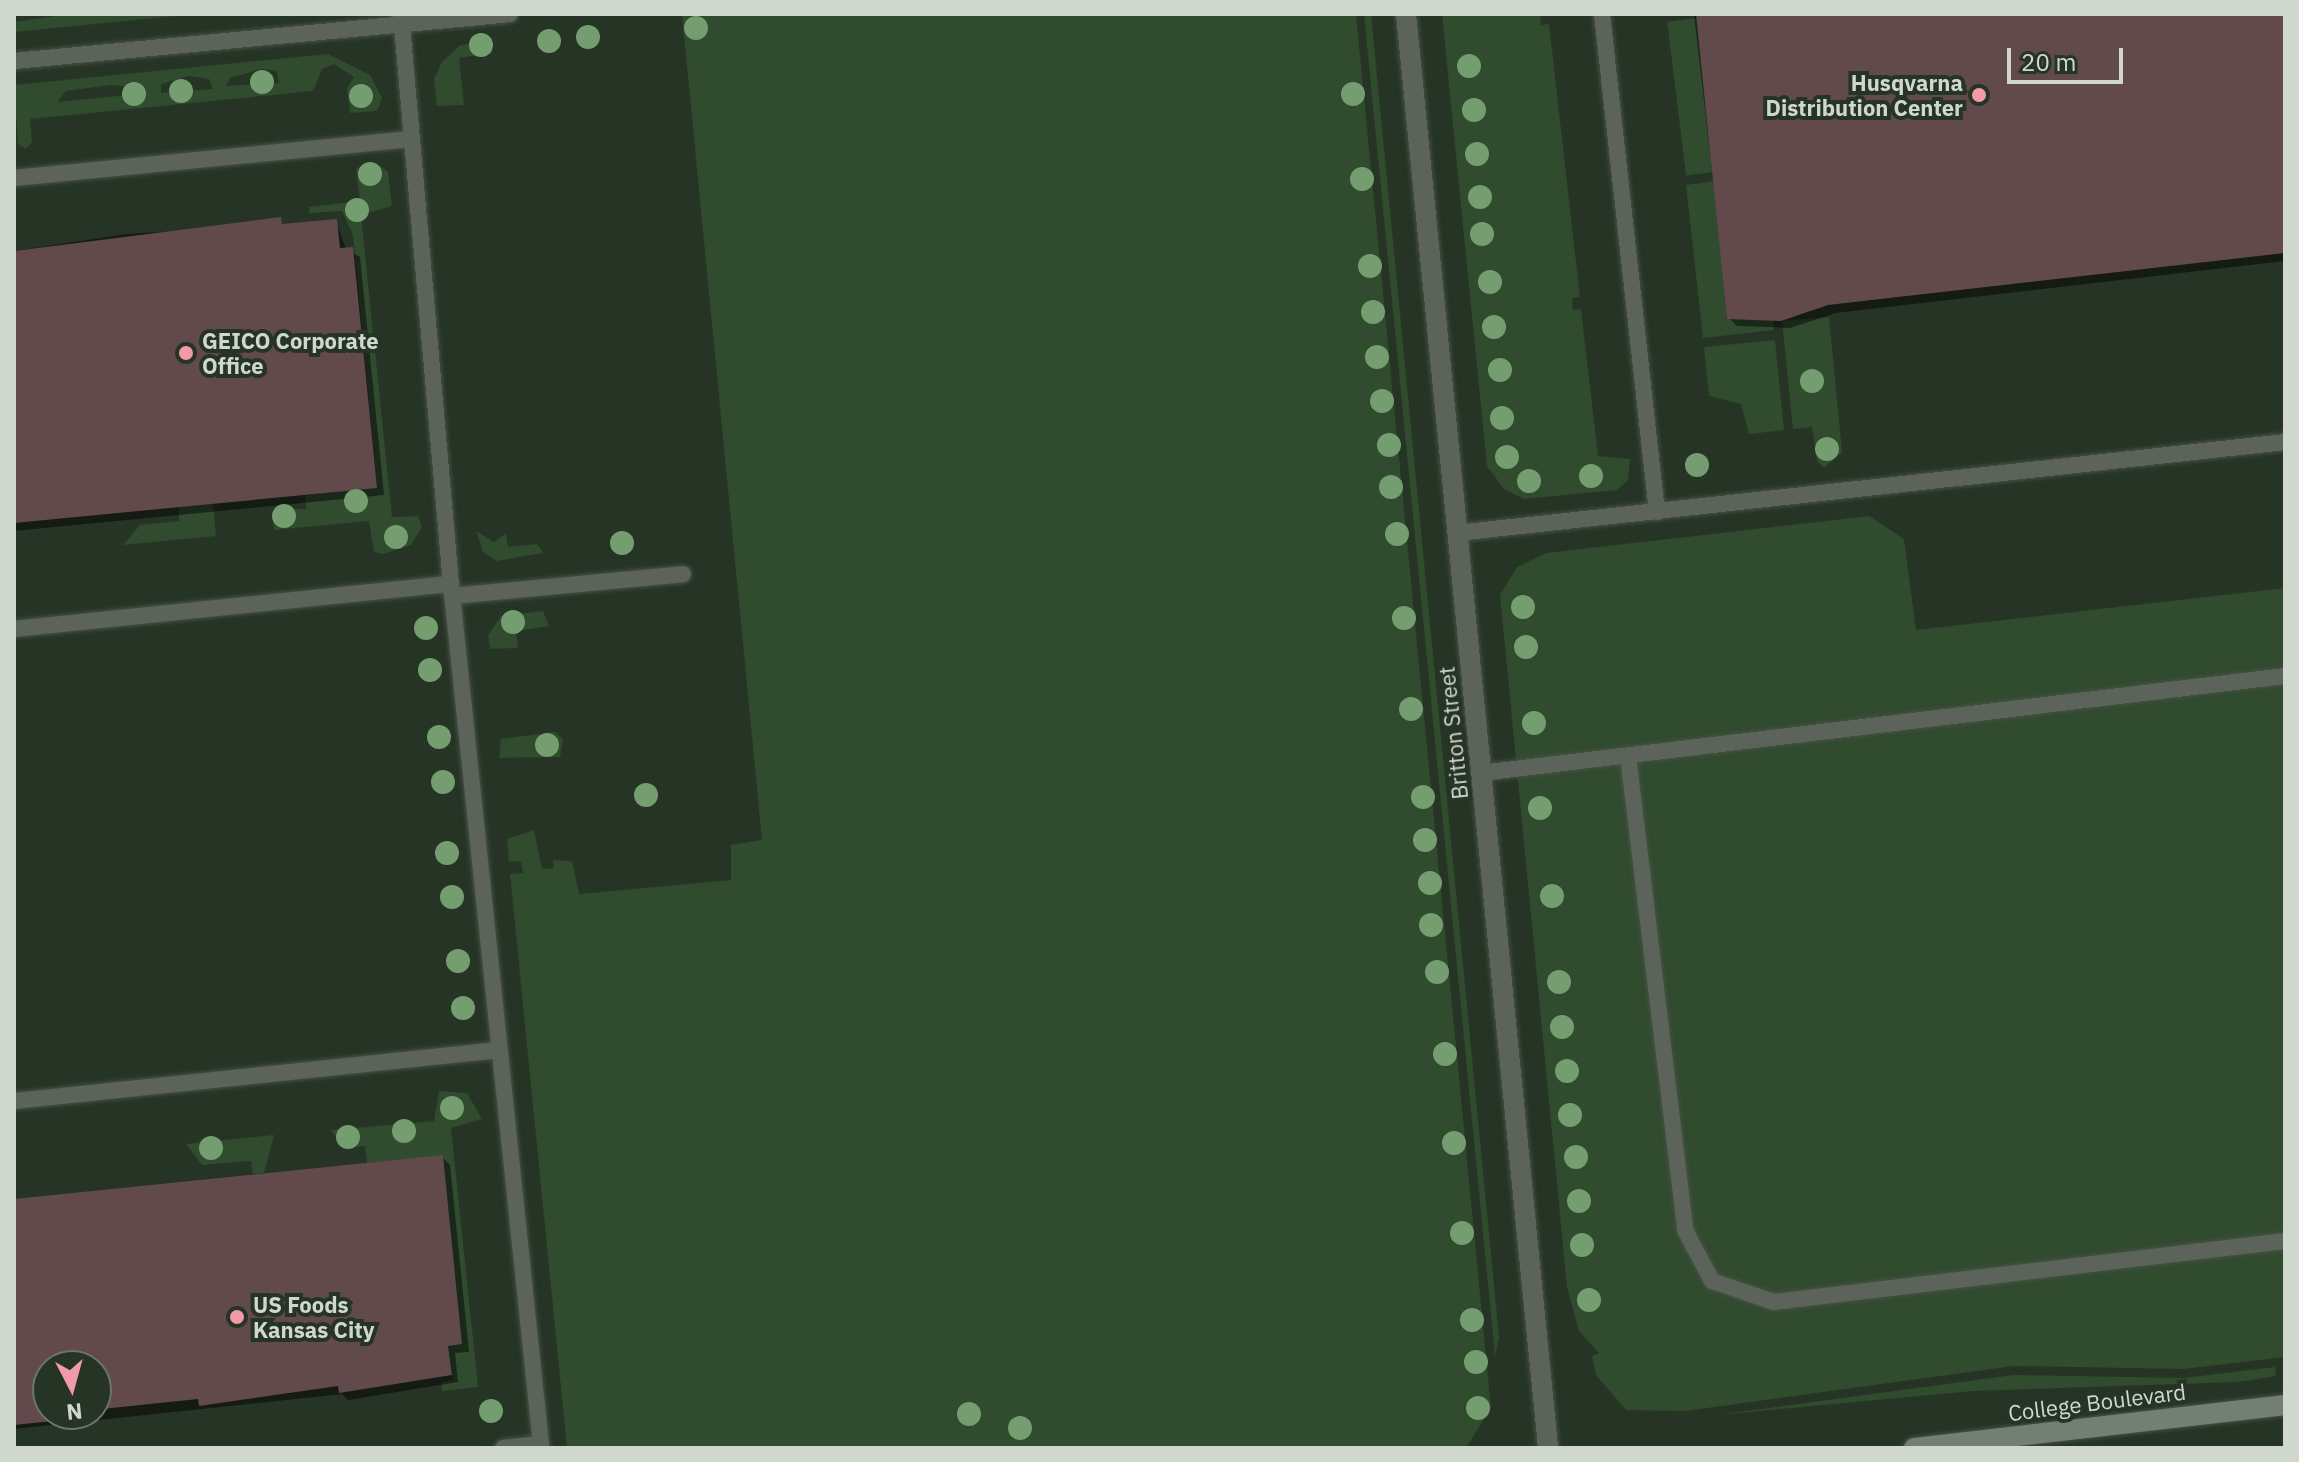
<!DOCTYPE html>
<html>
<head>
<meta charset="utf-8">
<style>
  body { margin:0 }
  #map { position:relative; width:2299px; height:1462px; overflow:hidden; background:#263425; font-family:"IBM Plex Sans",sans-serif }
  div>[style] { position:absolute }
  .green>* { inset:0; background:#304b2e; transform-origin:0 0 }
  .shadow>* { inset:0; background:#0007 }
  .building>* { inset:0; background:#61494c }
  .roads { filter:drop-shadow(0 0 2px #455243) drop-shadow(0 0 2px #455243) }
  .lane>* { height:16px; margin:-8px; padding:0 8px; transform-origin:8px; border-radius:8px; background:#5c635b }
  .street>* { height:20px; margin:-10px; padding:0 10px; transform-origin:10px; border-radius:10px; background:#5c635b }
  .secondary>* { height:20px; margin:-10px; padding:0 10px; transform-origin:10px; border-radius:10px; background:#747f73 }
  .trees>* { width:24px; height:24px; margin:-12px; border-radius:50%; background:#749e70 }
  .dots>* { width:22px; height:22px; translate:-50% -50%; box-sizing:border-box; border:4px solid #263425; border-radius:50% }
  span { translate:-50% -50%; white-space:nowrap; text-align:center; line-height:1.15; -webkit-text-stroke:8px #263425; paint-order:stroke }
  .poi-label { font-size:22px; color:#d0d8ce; font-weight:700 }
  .right { translate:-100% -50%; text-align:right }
  .left { translate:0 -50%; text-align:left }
  .street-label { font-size:22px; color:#d0d8ce }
  .frame { position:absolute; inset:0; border:16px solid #d0d8ce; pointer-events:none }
  .north { position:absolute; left:32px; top:1350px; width:80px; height:80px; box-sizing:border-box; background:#263425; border:2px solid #6a7669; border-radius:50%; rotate:174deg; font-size:22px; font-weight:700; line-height:32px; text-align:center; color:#d0d8ce }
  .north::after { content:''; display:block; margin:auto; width:28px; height:36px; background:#f39aa8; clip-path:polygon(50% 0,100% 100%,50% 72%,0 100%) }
  .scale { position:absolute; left:2007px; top:48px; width:116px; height:36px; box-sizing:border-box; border:4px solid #d0d8ce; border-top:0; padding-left:10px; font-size:24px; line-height:28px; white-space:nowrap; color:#d0d8ce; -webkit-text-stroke:6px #263425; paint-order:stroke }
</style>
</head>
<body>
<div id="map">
  <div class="green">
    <div style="clip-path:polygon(69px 14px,196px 14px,14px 32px,14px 22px)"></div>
    <div style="clip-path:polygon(682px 14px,1356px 14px,1491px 1408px,1466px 1448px,567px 1448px,510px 874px,523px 873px,521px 861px,509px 862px,507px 839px,534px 830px,542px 869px,554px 868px,553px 860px,572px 861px,579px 894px,731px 880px,731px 845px,762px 840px)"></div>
    <div style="clip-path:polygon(1364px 14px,1371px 14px,1499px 1337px,1495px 1356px)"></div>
    <div style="clip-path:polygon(1442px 14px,1540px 14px,1541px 25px,1549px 24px,1580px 297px,1572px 298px,1573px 310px,1581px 309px,1598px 456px,1630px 459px,1628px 480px,1617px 490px,1524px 499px,1504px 489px,1487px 466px)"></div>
    <div style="left:1697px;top:18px;width:155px;height:30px;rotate:83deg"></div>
    <div style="clip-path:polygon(485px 40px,493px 53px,459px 58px,464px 105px,437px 106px,434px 79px,442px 62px,459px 46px)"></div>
    <div style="clip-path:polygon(evenodd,328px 54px,370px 75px,382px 98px,377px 111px,350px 113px,347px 88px,354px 77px,334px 64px,322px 69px,313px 91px,30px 119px,32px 142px,26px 149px,18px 144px,14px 85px,328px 54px,261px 69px,277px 71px,279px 83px,226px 86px,230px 78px,261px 69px,328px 54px,189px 76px,209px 79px,213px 89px,161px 93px,161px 84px,189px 76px,328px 54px,111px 85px,129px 87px,129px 95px,57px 102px,66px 91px,111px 85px)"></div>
    <div style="clip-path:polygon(374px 162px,388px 172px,392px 206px,361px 215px,392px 517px,418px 516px,422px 527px,411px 545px,383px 554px,374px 552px,369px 521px,274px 530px,273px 520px,281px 509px,306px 509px,305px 495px,377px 487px,353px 235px,342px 211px,309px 213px,309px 207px,360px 201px,356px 169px)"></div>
    <div style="clip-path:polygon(1716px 181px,1727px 319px,1772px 314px,1774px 330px,1703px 338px,1686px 185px)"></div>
    <div style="clip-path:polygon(1829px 317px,1842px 452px,1824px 468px,1817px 461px,1812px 427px,1793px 429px,1782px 321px)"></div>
    <div style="clip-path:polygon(1775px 340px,1784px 430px,1749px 434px,1741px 404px,1709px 396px,1704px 347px)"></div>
    <div style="clip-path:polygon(213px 504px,216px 536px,123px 545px,140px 525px,179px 521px,179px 507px)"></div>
    <div style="clip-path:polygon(1869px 516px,1904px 539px,1916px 630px,2285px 588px,2285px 1357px,2183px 1369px,2013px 1366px,1685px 1411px,1626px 1410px,1596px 1375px,1592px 1356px,1599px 1353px,1579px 1331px,1567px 1287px,1500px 595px,1517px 567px,1546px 553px)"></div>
    <div style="clip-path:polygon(476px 531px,494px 542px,506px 533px,508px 547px,537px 544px,543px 553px,497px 561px,483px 552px)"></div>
    <div style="clip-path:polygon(543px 611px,549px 626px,516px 631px,518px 648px,490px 649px,488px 635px,501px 616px)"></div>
    <div style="clip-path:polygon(555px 732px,563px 739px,560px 757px,499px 758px,501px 739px)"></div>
    <div style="clip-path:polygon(439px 1091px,467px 1093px,482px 1119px,451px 1128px,478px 1387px,442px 1391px,441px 1382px,453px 1380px,448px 1346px,462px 1344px,443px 1156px,367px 1163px,365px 1146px,344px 1148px,331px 1130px,434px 1121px)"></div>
    <div style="clip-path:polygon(274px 1135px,264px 1173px,253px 1174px,251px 1161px,202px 1165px,186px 1144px)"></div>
    <div style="clip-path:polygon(2275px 1367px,2276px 1376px,2238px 1382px,1973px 1391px,1717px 1415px,2013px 1375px,2183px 1378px)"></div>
  </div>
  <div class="shadow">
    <div style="clip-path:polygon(1694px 14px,2285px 14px,2285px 261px,1836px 313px,1790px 328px,1737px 326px,1729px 318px)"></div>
    <div style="clip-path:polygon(336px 221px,346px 249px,360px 257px,384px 495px,14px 531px,14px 251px,127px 234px)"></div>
    <div style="clip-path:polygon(evenodd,442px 1157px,450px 1165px,469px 1352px,455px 1353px,458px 1382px,348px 1400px,342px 1394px,14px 1429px,14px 1200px,442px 1157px,48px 1366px,96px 1366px,96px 1414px,48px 1414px,48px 1366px)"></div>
  </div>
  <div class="building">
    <div style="clip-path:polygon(1696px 14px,2285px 14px,2285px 253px,1828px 305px,1781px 321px,1727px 319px)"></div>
    <div style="clip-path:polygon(281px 217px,282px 224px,337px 219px,340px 248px,353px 247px,377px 488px,14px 523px,14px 251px)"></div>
    <div style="clip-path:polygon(evenodd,443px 1155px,462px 1344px,448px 1346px,452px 1375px,339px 1393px,338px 1386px,199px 1406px,198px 1399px,102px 1409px,102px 1416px,14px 1425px,14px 1199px,443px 1155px,48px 1366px,96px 1366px,96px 1414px,48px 1414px,48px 1366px)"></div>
  </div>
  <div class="roads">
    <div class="lane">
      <div style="left:401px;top:14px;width:572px;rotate:84.99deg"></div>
      <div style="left:451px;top:584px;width:865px;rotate:84.03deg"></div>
      <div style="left:541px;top:1444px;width:38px;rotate:174deg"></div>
      <div style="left:1602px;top:14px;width:501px;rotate:83.7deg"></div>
      <div style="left:14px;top:61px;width:498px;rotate:-5.4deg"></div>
      <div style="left:14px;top:178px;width:399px;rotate:-5.6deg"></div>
      <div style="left:1457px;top:533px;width:833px;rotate:-6.27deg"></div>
      <div style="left:452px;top:596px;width:232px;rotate:-5.4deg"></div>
      <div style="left:14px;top:629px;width:439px;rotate:-5.9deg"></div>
      <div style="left:1628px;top:756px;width:477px;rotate:83.1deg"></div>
      <div style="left:1685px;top:1230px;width:58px;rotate:62.1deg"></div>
      <div style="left:1712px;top:1281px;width:65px;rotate:18.7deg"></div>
      <div style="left:1774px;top:1302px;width:515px;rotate:-6.81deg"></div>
      <div style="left:1481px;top:773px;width:810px;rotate:-6.88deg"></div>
      <div style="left:14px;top:1101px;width:487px;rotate:-6deg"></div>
    </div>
    <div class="street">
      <div style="left:1406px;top:14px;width:1441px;rotate:84.34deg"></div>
    </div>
    <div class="secondary">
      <div style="left:1914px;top:1448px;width:373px;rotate:-6.6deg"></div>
    </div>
  </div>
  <div class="trees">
    <div style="left:696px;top:28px"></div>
    <div style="left:588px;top:37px"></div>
    <div style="left:549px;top:41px"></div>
    <div style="left:481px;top:45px"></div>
    <div style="left:1469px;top:66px"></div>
    <div style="left:262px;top:82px"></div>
    <div style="left:181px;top:91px"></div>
    <div style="left:134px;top:94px"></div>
    <div style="left:1353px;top:94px"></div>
    <div style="left:361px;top:96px"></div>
    <div style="left:1474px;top:110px"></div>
    <div style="left:1477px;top:154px"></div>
    <div style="left:370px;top:174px"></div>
    <div style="left:1362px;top:179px"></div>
    <div style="left:1480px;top:197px"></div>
    <div style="left:357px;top:210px"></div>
    <div style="left:1482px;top:234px"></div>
    <div style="left:1370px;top:266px"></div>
    <div style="left:1490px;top:282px"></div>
    <div style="left:1373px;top:312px"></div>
    <div style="left:1494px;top:327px"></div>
    <div style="left:1377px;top:357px"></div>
    <div style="left:1500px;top:370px"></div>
    <div style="left:1812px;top:381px"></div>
    <div style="left:1382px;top:401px"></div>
    <div style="left:1502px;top:418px"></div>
    <div style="left:1389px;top:445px"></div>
    <div style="left:1827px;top:449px"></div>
    <div style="left:1507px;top:457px"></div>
    <div style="left:1697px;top:465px"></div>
    <div style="left:1591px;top:476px"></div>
    <div style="left:1529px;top:481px"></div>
    <div style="left:1391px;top:487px"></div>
    <div style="left:356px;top:501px"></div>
    <div style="left:284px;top:516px"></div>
    <div style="left:1397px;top:534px"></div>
    <div style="left:396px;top:537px"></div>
    <div style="left:622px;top:543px"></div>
    <div style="left:1523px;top:607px"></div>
    <div style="left:1404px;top:618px"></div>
    <div style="left:513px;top:622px"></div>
    <div style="left:426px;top:628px"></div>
    <div style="left:1526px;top:647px"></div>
    <div style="left:430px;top:670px"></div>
    <div style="left:1411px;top:709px"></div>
    <div style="left:1534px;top:723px"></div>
    <div style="left:439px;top:737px"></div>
    <div style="left:547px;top:745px"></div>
    <div style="left:443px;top:782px"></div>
    <div style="left:646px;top:795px"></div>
    <div style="left:1423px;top:797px"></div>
    <div style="left:1540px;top:808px"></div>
    <div style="left:1425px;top:840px"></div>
    <div style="left:447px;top:853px"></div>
    <div style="left:1430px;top:883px"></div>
    <div style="left:1552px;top:896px"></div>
    <div style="left:452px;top:897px"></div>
    <div style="left:1431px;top:925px"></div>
    <div style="left:458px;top:961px"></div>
    <div style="left:1437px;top:972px"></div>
    <div style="left:1559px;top:982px"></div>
    <div style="left:463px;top:1008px"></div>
    <div style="left:1562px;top:1027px"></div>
    <div style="left:1445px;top:1054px"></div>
    <div style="left:1567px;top:1071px"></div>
    <div style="left:452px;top:1108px"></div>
    <div style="left:1570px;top:1115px"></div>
    <div style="left:404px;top:1131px"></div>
    <div style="left:348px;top:1137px"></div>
    <div style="left:1454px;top:1143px"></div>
    <div style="left:211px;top:1148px"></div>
    <div style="left:1576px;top:1157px"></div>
    <div style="left:1579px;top:1201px"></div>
    <div style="left:1462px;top:1233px"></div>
    <div style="left:1582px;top:1245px"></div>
    <div style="left:1589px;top:1300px"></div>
    <div style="left:1472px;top:1320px"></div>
    <div style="left:1476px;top:1362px"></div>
    <div style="left:1478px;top:1408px"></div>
    <div style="left:491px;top:1411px"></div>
    <div style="left:969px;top:1414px"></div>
    <div style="left:1020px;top:1428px"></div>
  </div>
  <div class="dots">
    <div style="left:1979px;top:95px;background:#f39aa8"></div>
    <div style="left:186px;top:353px;background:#f39aa8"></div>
    <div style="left:237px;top:1317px;background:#f39aa8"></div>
  </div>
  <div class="poi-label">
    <span class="right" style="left:1963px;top:95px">Husqvarna<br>Distribution Center</span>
    <span class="left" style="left:202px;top:353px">GEICO Corporate<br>Office</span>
    <span class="left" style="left:253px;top:1317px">US Foods<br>Kansas City</span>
  </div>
  <div class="street-label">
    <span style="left:1453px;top:733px;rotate:-96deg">Britton Street</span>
    <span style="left:2097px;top:1402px;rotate:-7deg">College Boulevard</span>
  </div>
  <div class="frame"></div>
  <div class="north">N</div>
  <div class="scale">20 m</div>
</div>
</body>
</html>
